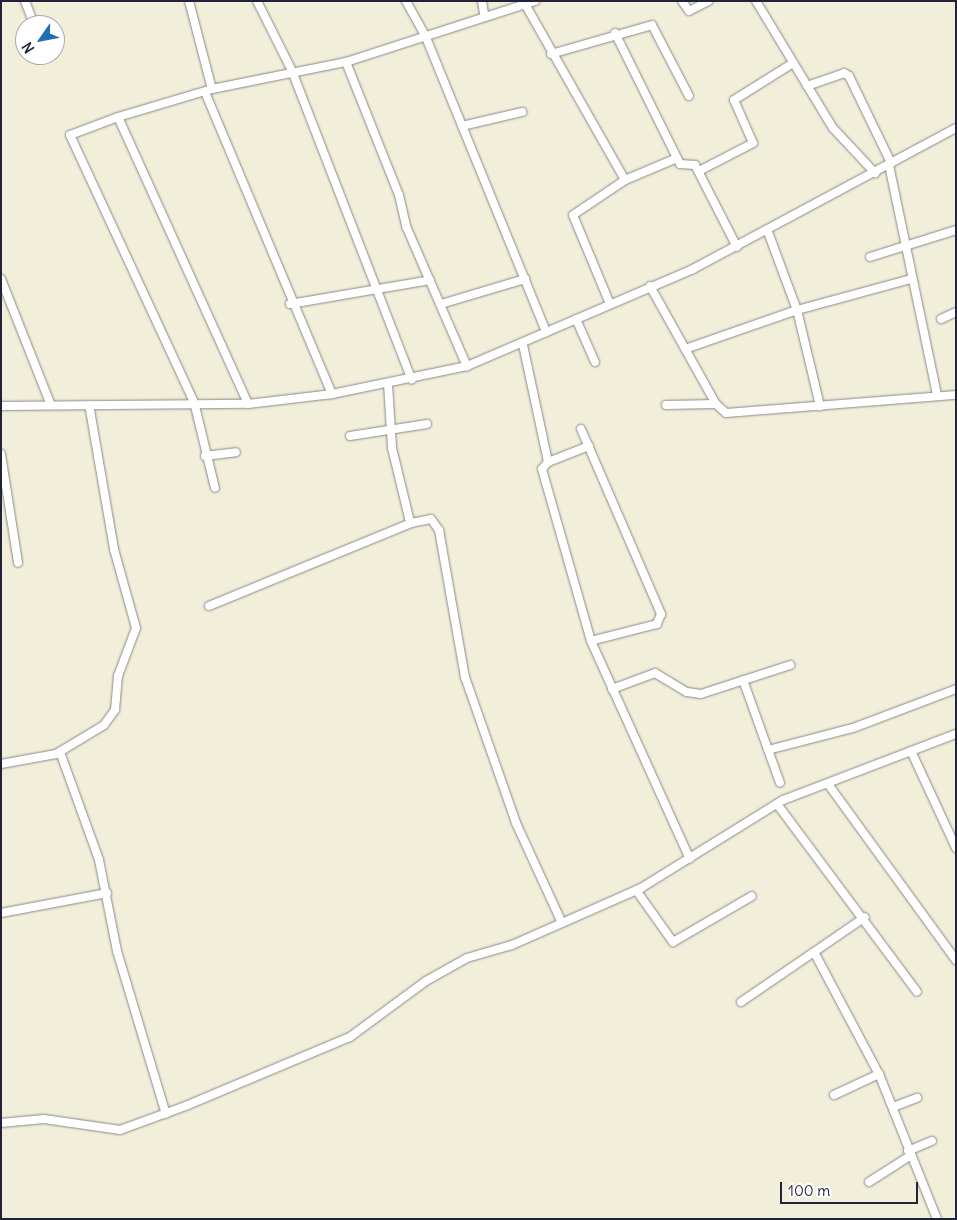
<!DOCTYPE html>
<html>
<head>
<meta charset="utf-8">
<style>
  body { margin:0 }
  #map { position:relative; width:957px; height:1220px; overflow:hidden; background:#f1eed9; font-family:Delius,sans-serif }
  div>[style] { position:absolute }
  .roads { filter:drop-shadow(0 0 1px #8a888a) drop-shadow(0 0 1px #8a888a) }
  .minor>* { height:8px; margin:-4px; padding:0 4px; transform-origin:4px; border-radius:4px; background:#fff }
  span { translate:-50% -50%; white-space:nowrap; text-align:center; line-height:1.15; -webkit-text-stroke:4px #fff; paint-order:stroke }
  .frame { position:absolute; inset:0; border:2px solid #22223b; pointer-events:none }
  .north { position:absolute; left:15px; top:15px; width:50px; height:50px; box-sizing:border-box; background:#fff; border:1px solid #a7a7b1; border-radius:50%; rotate:237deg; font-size:14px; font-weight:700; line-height:20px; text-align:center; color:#22223b }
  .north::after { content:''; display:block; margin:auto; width:18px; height:22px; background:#1f6fb2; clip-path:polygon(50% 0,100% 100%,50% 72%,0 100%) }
  .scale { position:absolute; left:780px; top:1182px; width:138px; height:22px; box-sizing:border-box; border:2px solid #22223b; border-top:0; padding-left:6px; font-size:15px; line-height:18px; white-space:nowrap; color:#22223b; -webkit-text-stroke:4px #fff; paint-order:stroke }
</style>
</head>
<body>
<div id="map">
  <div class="roads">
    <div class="minor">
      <div style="left:25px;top:1px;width:22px;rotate:69deg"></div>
      <div style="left:189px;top:1px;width:91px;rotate:75.4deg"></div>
      <div style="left:212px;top:89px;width:98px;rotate:163.4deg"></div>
      <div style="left:118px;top:117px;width:315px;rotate:65.6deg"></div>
      <div style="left:257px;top:1px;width:78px;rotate:63.4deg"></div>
      <div style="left:292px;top:71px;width:331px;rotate:68.8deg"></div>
      <div style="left:406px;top:1px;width:39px;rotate:61deg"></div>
      <div style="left:425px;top:35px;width:321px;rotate:67.8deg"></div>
      <div style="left:482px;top:1px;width:13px;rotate:81deg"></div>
      <div style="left:682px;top:1px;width:12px;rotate:55deg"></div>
      <div style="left:689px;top:11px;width:22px;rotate:-27deg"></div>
      <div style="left:756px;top:1px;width:149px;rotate:58.8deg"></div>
      <div style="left:833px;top:128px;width:62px;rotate:47deg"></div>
      <div style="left:525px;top:4px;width:202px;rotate:60.4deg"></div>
      <div style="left:615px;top:33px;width:146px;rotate:63.6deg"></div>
      <div style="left:680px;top:164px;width:15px;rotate:4deg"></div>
      <div style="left:695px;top:165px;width:92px;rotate:62.9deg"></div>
      <div style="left:551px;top:54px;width:105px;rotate:-16deg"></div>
      <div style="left:652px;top:25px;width:80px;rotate:62.5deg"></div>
      <div style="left:346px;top:62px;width:143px;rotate:68.3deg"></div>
      <div style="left:399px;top:195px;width:32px;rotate:77deg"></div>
      <div style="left:406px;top:226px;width:153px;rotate:66.5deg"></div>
      <div style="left:807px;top:86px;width:39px;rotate:-19deg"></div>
      <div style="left:844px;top:73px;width:6px;rotate:31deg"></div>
      <div style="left:849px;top:76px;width:97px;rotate:64.2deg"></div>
      <div style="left:212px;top:89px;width:137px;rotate:-11.4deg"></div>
      <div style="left:346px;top:62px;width:199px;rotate:-17.9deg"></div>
      <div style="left:205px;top:92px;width:328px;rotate:67.2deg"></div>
      <div style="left:118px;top:117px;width:51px;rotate:159.4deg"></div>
      <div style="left:70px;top:135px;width:299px;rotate:65.1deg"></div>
      <div style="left:462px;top:126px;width:62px;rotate:-13.1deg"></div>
      <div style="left:889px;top:165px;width:234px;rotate:78.2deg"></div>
      <div style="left:699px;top:171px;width:61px;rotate:-27.4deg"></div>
      <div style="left:753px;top:143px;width:47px;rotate:-113.8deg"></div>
      <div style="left:734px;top:100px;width:70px;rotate:-32.1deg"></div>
      <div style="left:768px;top:232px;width:83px;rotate:69.6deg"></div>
      <div style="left:797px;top:310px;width:99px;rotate:76.5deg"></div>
      <div style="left:870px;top:257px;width:90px;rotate:-17.4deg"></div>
      <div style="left:1px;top:279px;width:136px;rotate:68.4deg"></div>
      <div style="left:650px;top:286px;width:135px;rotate:60.8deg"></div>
      <div style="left:716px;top:404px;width:13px;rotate:42deg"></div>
      <div style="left:726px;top:413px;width:231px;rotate:-4.5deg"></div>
      <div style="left:290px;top:304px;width:142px;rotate:-9.7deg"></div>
      <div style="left:441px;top:304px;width:88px;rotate:-16.6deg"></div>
      <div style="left:610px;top:304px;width:96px;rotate:-112.6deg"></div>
      <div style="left:573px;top:215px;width:63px;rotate:-33.9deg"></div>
      <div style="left:625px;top:180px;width:56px;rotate:-22.9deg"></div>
      <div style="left:576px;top:319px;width:47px;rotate:66.2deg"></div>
      <div style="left:941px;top:319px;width:17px;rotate:-25deg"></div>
      <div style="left:523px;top:345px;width:120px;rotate:77.9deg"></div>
      <div style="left:548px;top:462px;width:9px;rotate:131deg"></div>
      <div style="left:542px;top:469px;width:179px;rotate:74.1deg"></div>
      <div style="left:591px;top:641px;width:239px;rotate:65.6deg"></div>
      <div style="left:685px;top:349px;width:119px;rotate:-19.2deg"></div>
      <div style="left:797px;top:310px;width:118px;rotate:-15.2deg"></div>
      <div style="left:388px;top:384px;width:64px;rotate:86.4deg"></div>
      <div style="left:392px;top:448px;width:72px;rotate:76.3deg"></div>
      <div style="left:409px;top:518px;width:5px;rotate:68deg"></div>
      <div style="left:411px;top:523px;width:20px;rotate:-11deg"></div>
      <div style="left:431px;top:519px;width:14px;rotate:54deg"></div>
      <div style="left:439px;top:530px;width:149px;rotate:80deg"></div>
      <div style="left:465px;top:677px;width:155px;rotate:70.7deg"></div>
      <div style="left:516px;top:823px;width:108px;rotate:65.3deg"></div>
      <div style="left:666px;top:405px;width:50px;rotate:-1.1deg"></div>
      <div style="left:1px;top:406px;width:247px;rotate:-0.5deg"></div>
      <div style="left:248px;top:404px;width:85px;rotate:-6.8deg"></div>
      <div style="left:332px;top:394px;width:138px;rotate:-11.7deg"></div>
      <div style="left:467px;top:366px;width:246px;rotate:-23.2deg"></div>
      <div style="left:693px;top:269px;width:298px;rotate:-28.2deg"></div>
      <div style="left:195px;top:406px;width:84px;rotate:76.3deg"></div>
      <div style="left:581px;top:429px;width:202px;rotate:66.6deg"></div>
      <div style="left:661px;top:614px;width:11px;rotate:112deg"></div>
      <div style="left:657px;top:624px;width:68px;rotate:165.6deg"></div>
      <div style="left:350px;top:436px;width:78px;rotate:-8.9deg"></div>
      <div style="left:1px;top:454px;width:110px;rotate:81.1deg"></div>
      <div style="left:205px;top:456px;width:31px;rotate:-7deg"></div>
      <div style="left:548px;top:462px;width:44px;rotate:-21.3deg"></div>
      <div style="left:209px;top:606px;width:218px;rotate:-22.3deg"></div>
      <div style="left:743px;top:680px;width:109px;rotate:70.2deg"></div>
      <div style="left:612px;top:689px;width:46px;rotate:-20.4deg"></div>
      <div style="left:655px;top:673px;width:37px;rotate:31deg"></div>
      <div style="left:687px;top:692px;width:14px;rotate:8deg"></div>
      <div style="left:701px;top:694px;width:94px;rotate:-18deg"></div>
      <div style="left:768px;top:750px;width:88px;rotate:-14.5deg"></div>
      <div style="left:853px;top:728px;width:110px;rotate:-20.7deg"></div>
      <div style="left:911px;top:751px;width:107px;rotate:65.1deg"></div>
      <div style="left:60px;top:752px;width:115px;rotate:70.1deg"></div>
      <div style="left:99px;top:860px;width:93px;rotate:78.8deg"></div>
      <div style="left:117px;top:951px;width:170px;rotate:73.3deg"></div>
      <div style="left:1px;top:764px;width:56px;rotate:-10.3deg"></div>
      <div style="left:56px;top:754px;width:56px;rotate:-31.1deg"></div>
      <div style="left:104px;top:725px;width:19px;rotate:-54deg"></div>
      <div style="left:115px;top:710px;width:34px;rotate:-85deg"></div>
      <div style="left:118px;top:676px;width:51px;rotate:-69.4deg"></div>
      <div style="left:136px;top:628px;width:82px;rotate:-105.6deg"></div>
      <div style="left:114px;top:549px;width:146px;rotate:-99.8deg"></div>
      <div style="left:828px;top:784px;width:218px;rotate:54deg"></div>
      <div style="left:777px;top:804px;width:234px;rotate:53.3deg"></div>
      <div style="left:636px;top:890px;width:64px;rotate:54.6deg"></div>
      <div style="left:673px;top:942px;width:91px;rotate:-30.2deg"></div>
      <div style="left:1px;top:913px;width:108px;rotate:-10.7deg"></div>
      <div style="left:814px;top:952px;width:138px;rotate:62deg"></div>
      <div style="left:879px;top:1074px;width:156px;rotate:68.2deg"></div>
      <div style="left:741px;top:1002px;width:150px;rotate:-34.4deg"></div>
      <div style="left:834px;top:1095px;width:50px;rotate:-25deg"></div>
      <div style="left:893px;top:1107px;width:26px;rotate:-21deg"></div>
      <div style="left:1px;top:1123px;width:43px;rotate:-5.3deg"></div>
      <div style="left:44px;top:1119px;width:77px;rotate:8.2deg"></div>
      <div style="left:120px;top:1130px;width:72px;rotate:-20.2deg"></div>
      <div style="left:188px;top:1105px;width:176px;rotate:-22.8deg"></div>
      <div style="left:350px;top:1037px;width:94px;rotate:-36.4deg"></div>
      <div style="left:426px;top:981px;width:47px;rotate:-29.3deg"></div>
      <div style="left:467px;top:958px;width:47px;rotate:-16.1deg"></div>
      <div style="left:512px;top:945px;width:141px;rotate:-23.8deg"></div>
      <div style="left:641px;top:888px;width:167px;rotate:-31.8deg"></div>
      <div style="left:783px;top:800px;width:185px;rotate:-20.9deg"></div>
      <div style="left:908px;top:1151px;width:26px;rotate:-23deg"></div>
      <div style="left:869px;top:1182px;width:49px;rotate:-32.4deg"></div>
    </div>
  </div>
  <div class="frame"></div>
  <div class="north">N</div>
  <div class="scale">100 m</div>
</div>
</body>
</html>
